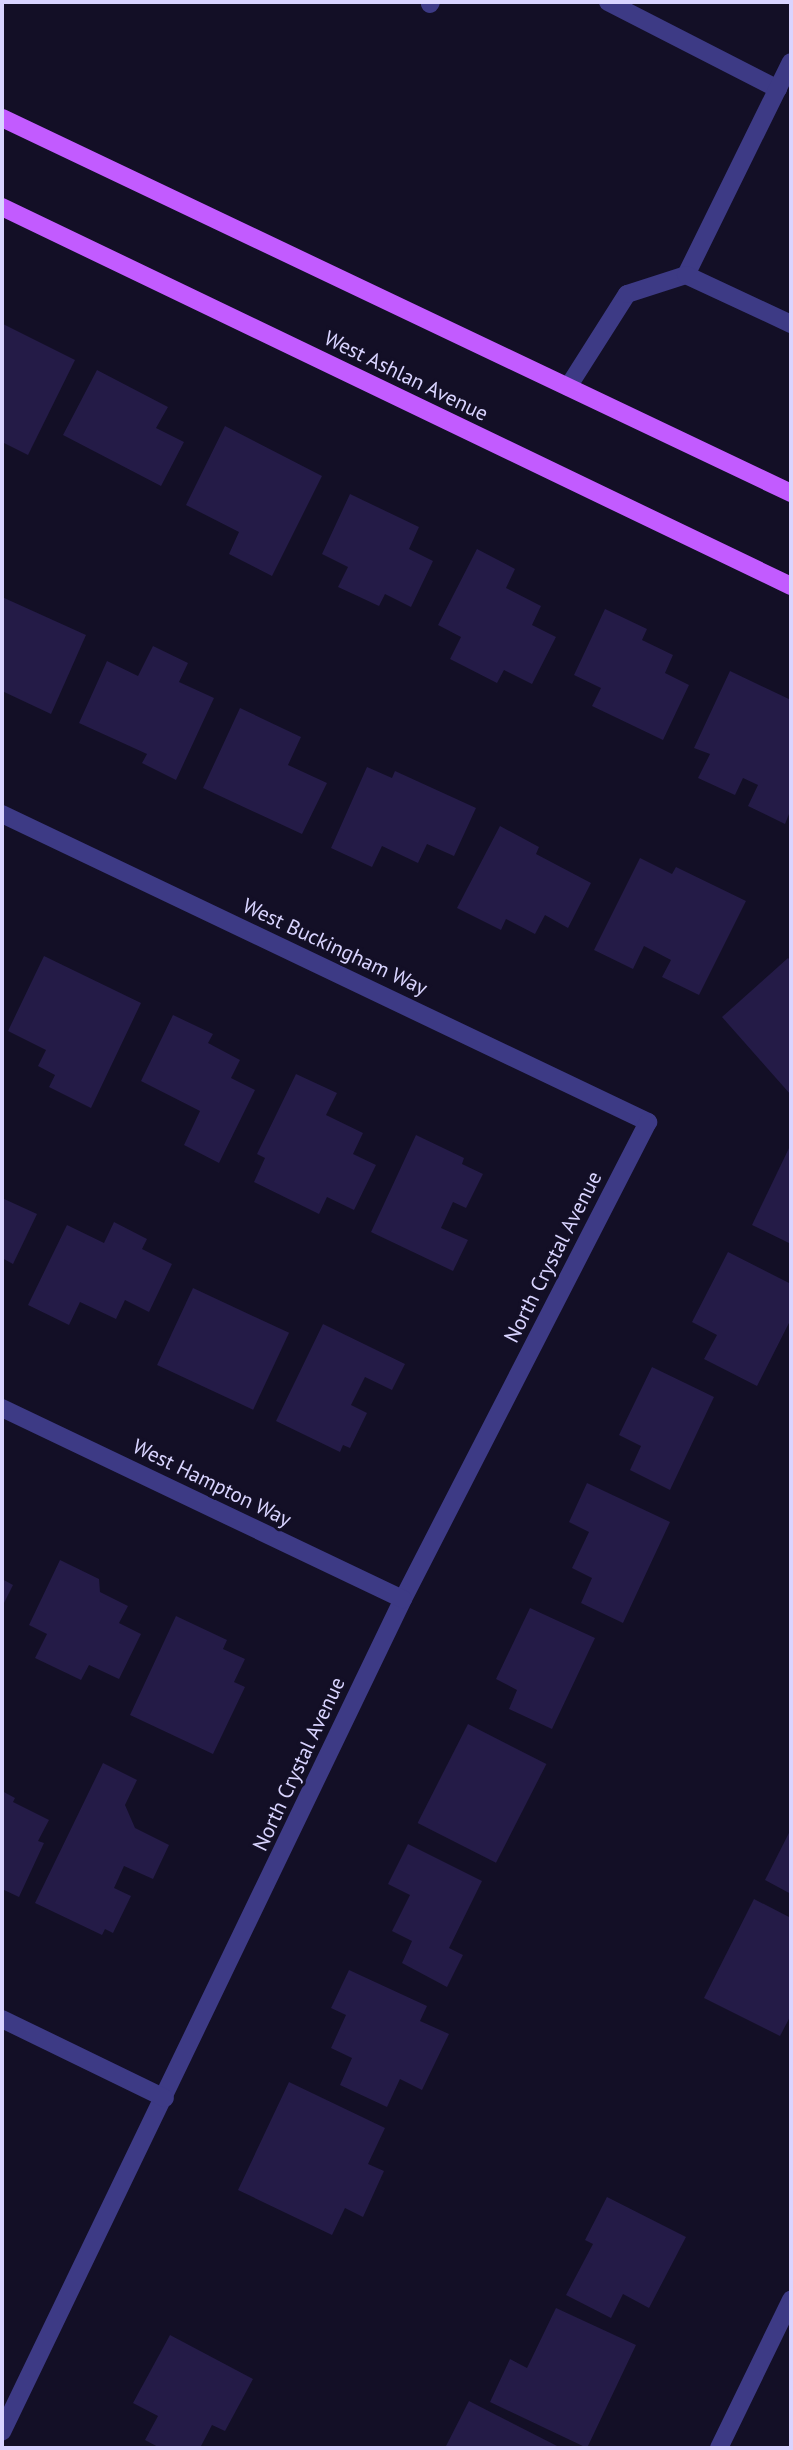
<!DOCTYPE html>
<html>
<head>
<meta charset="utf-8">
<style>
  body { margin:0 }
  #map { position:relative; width:793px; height:2450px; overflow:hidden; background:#130f26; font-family:"PT Sans",sans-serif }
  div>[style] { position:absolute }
  .building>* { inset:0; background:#241b47; transform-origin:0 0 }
  .minor>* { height:18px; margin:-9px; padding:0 9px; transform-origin:9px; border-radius:9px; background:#3d3a85 }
  .major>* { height:18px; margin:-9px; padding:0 9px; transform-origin:9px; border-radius:9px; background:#c25bff }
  span { translate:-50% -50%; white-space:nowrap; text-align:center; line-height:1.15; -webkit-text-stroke:6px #130f26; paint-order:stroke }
  .street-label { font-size:21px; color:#d9d4ff }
  .frame { position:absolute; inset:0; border:4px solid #d9d4ff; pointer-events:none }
</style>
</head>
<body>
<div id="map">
  <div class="building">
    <div style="clip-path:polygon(3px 324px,75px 360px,28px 455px,2px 442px)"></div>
    <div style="clip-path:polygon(97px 370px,168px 407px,156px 428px,184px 442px,161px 486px,63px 435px)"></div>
    <div style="clip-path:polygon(225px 426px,322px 476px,272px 576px,229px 554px,239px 532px,186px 505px)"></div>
    <div style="clip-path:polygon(350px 494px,419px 527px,409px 549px,433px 561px,411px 607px,385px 594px,379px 606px,338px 587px,348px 567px,322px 554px)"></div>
    <div style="clip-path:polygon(477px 549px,515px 569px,506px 588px,541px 606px,532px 625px,556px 637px,532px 684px,504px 670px,497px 683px,450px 659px,461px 637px,438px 625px)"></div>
    <div style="clip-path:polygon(2px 597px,86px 635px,51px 714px,2px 691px)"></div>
    <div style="clip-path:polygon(605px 609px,647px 629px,642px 640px,673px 655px,665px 673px,689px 685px,663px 740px,592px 706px,601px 688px,574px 675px)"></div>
    <div style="clip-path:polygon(153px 646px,188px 663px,179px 682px,214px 698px,176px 780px,142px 763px,147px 754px,79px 723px,107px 661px,138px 676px)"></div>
    <div style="clip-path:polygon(730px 671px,791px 700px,791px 809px,785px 824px,748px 806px,758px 785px,743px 778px,735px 795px,698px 778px,710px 754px,694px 748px)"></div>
    <div style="clip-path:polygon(240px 708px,301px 737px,288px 765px,327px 783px,302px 834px,203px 788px)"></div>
    <div style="clip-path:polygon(367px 767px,392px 778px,395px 771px,476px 808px,454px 856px,427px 844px,418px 863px,382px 846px,372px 867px,331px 848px)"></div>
    <div style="clip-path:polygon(500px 826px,539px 847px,536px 854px,591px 883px,568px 928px,545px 915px,535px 934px,506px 919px,501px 930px,457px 908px)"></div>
    <div style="clip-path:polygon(640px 858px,672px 874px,676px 867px,746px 901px,699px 995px,662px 977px,671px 960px,644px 946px,633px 969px,594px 950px)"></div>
    <div style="clip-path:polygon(44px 956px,141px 1003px,91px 1108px,49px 1087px,55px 1075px,38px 1066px,46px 1050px,8px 1031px)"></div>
    <div style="clip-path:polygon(788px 958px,791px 961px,791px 1095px,722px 1017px)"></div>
    <div style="clip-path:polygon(173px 1015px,213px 1034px,208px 1043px,240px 1060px,231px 1078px,255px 1090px,219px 1163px,184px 1145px,200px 1111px,141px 1081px)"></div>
    <div style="clip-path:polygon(296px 1074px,337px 1093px,326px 1115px,363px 1133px,353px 1154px,376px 1165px,354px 1210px,327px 1197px,319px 1214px,254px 1182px,265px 1158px,257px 1154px)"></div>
    <div style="clip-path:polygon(416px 1135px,464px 1158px,462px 1164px,483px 1174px,466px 1208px,453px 1202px,441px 1228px,468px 1240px,453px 1271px,371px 1232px)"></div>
    <div style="clip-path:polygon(791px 1144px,791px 1244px,752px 1225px)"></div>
    <div style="clip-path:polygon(2px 1198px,37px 1214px,13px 1264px,2px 1258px)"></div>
    <div style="clip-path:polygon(114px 1222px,147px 1239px,142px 1249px,172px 1264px,149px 1312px,125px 1300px,116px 1319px,80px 1302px,69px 1325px,28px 1305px,67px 1225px,104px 1243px)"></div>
    <div style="clip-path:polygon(728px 1252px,791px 1284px,791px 1319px,757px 1386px,704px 1359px,717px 1335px,692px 1322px)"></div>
    <div style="left:193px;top:1288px;width:106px;height:85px;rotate:25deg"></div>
    <div style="clip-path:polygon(323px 1324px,405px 1364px,392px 1390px,365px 1377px,351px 1405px,367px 1413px,350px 1448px,343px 1445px,340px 1452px,276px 1421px)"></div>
    <div style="clip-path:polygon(652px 1367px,714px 1397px,670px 1490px,630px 1470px,641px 1446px,619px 1435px)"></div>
    <div style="clip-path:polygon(587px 1483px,670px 1522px,623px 1623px,581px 1603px,592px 1578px,572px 1568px,589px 1532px,569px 1522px)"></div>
    <div style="clip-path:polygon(60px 1560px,99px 1579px,100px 1592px,128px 1606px,119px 1623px,141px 1634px,119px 1679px,89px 1665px,81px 1680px,35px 1658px,47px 1634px,29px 1625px)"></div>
    <div style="clip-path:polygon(2px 1579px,13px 1585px,2px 1607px)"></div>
    <div style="clip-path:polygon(530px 1608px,595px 1638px,552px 1729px,509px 1709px,517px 1690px,496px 1679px)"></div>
    <div style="clip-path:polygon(176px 1616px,227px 1640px,223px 1649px,245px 1659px,234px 1682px,245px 1687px,213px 1754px,130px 1715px)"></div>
    <div style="left:468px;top:1724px;width:88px;height:111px;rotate:27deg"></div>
    <div style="clip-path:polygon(103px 1763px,137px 1780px,125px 1805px,135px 1828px,169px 1845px,153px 1879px,124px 1866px,114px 1888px,131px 1896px,113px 1933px,105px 1929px,102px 1935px,35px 1903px)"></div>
    <div style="clip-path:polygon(2px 1791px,15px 1798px,13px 1802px,49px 1820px,38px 1841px,44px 1843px,19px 1897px,2px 1889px)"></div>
    <div style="clip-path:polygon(791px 1829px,791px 1894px,765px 1880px)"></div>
    <div style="clip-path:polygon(408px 1844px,482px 1881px,449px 1948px,463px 1955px,447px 1987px,402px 1963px,412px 1941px,392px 1931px,410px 1895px,388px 1884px)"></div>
    <div style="clip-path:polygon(754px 1899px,791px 1918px,791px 2015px,780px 2036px,704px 1998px)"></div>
    <div style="clip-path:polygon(349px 1970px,427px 2006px,420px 2021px,449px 2034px,422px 2090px,400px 2079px,387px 2107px,340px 2085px,352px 2058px,331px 2048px,346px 2015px,331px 2008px)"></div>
    <div style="clip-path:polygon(289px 2082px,385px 2128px,368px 2164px,384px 2171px,363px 2217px,345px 2208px,332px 2235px,238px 2190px)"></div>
    <div style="clip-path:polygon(607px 2197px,686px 2237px,649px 2308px,623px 2294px,611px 2318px,566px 2295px,593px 2244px,585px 2240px)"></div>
    <div style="clip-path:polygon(556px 2308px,636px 2345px,587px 2448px,490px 2402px,510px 2359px,527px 2368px)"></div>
    <div style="clip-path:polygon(170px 2335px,253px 2379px,225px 2431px,212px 2425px,200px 2448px,160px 2448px,145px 2440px,158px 2416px,133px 2403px)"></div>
    <div style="clip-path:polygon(469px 2401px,561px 2448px,445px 2448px)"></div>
  </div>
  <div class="minor">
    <div style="left:608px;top:2px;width:191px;rotate:27.1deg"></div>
    <div style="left:430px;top:4px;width:2px;rotate:-63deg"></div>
    <div style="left:686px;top:275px;width:237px;rotate:-63.8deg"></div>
    <div style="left:568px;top:387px;width:110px;rotate:-57.6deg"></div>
    <div style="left:627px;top:294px;width:62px;rotate:-17.9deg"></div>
    <div style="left:686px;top:275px;width:116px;rotate:25deg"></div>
    <div style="left:2px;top:814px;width:716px;rotate:25.49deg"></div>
    <div style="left:648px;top:1122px;width:536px;rotate:117.19deg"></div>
    <div style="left:403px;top:1599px;width:924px;rotate:115.71deg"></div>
    <div style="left:2px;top:1408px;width:444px;rotate:25.5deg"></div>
    <div style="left:2px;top:2019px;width:181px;rotate:25.9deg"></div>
    <div style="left:719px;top:2448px;width:165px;rotate:-64.1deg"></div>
  </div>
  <div class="major">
    <div style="left:2px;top:118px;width:874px;rotate:25.42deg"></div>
    <div style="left:2px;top:207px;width:875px;rotate:25.66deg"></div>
  </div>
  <div class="street-label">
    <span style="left:406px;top:376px;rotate:26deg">West Ashlan Avenue</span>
    <span style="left:335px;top:947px;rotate:25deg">West Buckingham Way</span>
    <span style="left:553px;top:1257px;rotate:-63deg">North Crystal Avenue</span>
    <span style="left:212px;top:1483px;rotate:26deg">West Hampton Way</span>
    <span style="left:299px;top:1764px;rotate:-65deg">North Crystal Avenue</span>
  </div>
  <div class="frame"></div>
</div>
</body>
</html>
